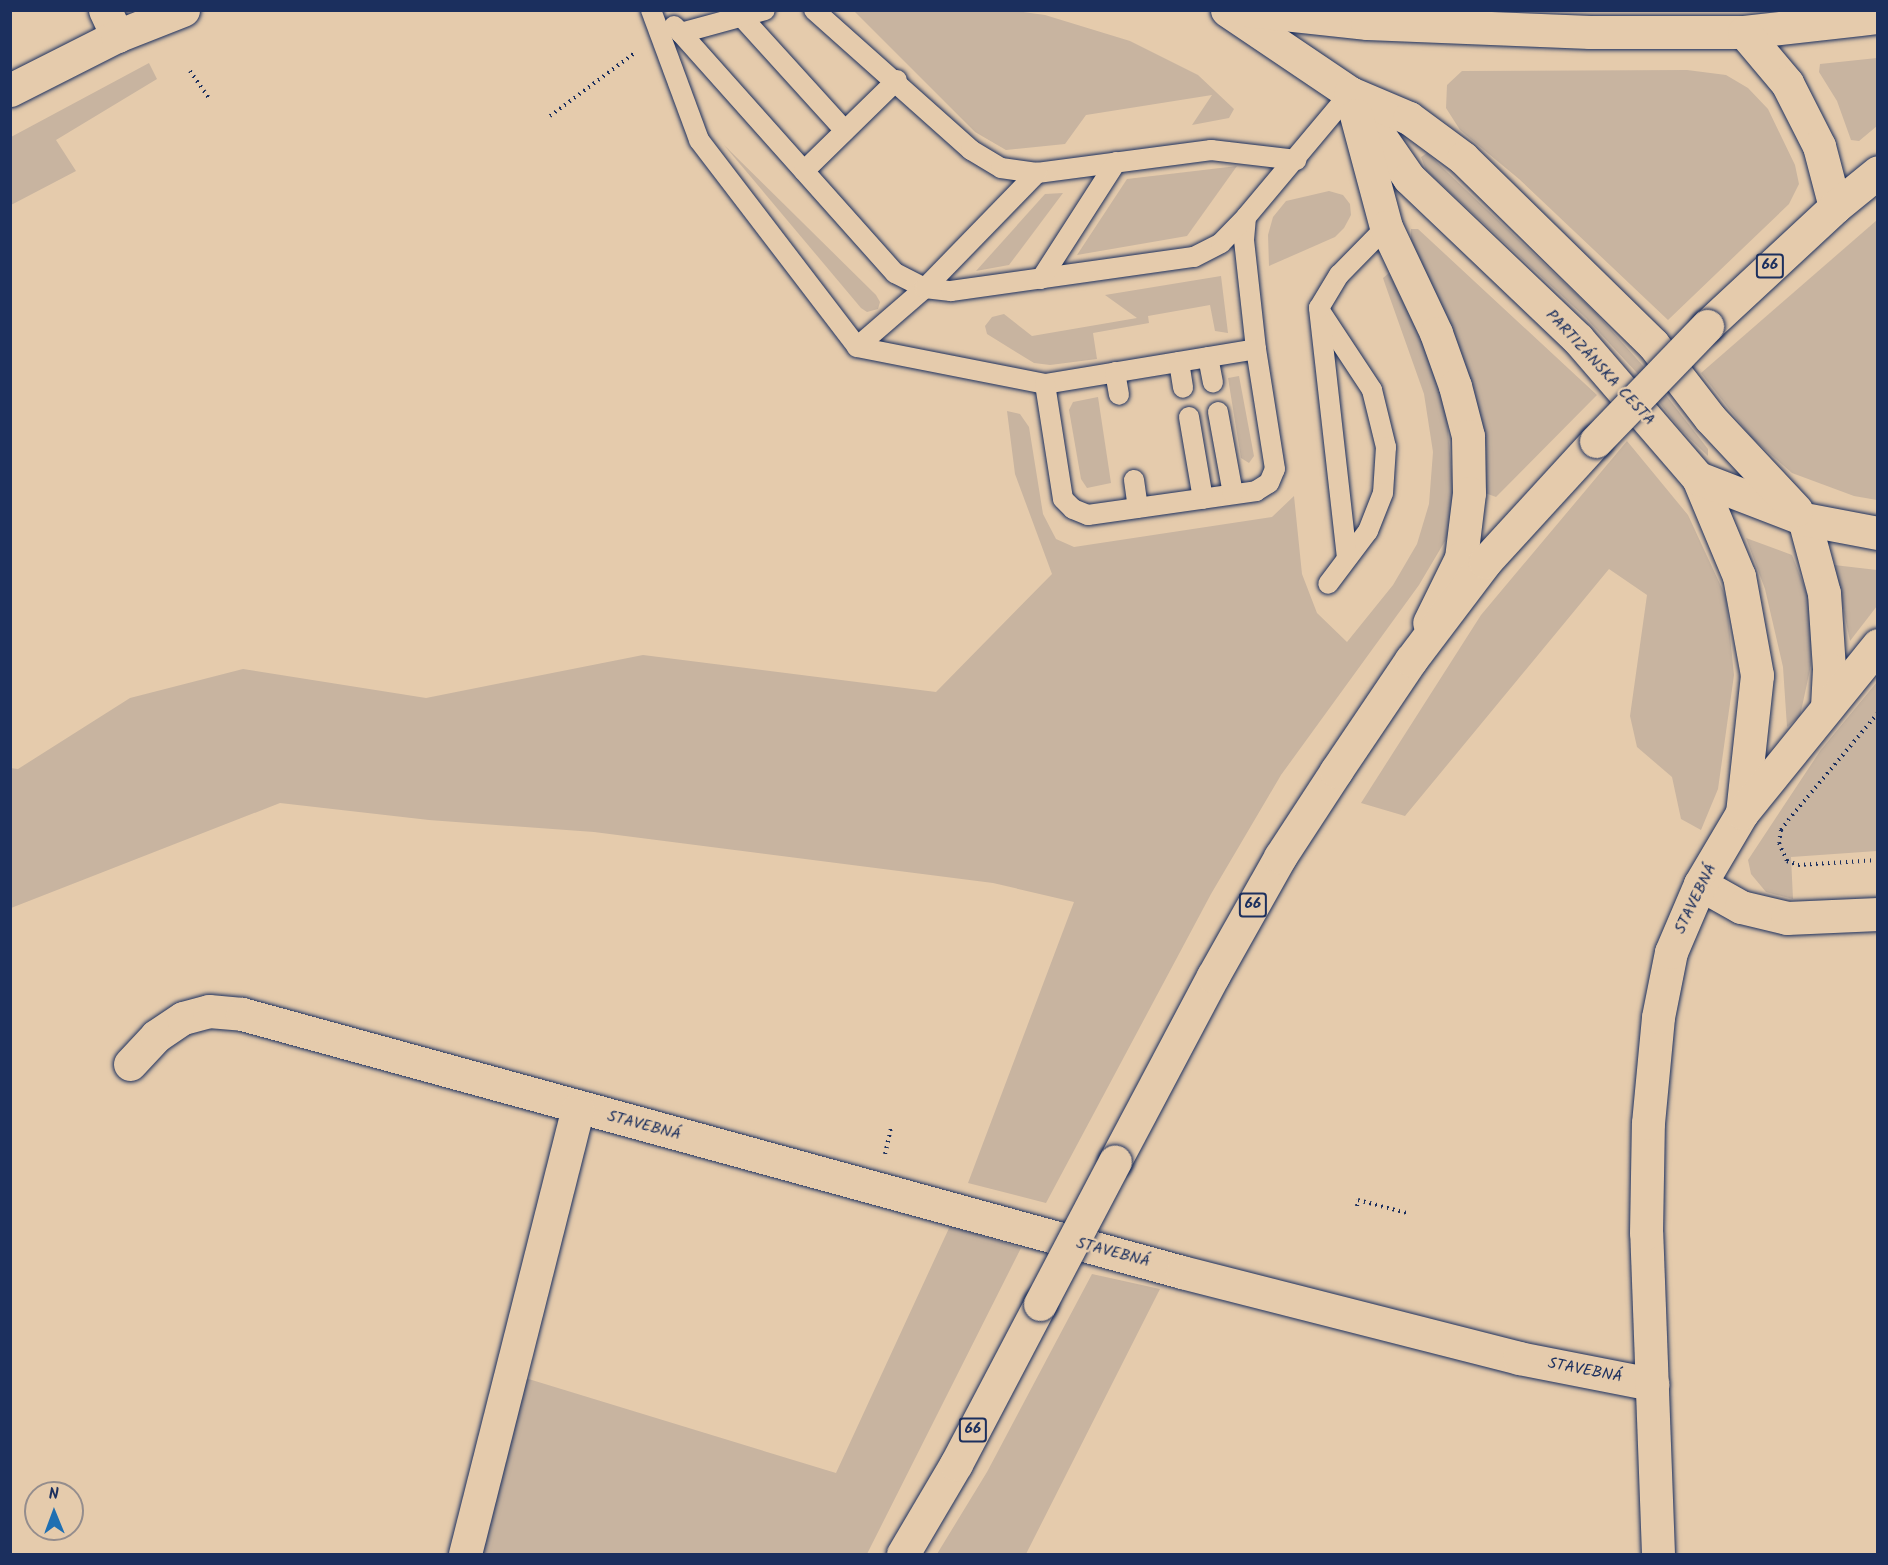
<!DOCTYPE html>
<html>
<head>
<meta charset="utf-8">
<style>
  body { margin:0 }
  #map { position:relative; width:1888px; height:1565px; overflow:hidden; background:#e5cbac; font-family:Kalam,sans-serif }
  div>[style] { position:absolute }
  .green>* { inset:0; background:#c8b4a0 }
  .path>* { height:4px; margin-top:-2px; transform-origin:0; background:repeating-linear-gradient(90deg,#1b2f5e 0 1.5px,transparent 0 6px) }
  .roads { filter:drop-shadow(0 0 2px #1b2f5e) drop-shadow(0 0 2px #1b2f5e) }
  .service>* { height:20px; margin:-10px; padding:0 10px; transform-origin:10px; border-radius:10px; background:#e5cbac }
  .minor>* { height:33px; margin:-16.5px; padding:0 16.5px; transform-origin:16.5px; border-radius:16.5px; background:#e5cbac }
  .tertiary>* { height:33px; margin:-16.5px; padding:0 16.5px; transform-origin:16.5px; border-radius:16.5px; background:#e5cbac }
  .primary>* { height:33px; margin:-16.5px; padding:0 16.5px; transform-origin:16.5px; border-radius:16.5px; background:#e5cbac }
  .bridges { filter:drop-shadow(0 0 2px #1b2f5e) drop-shadow(0 0 2px #1b2f5e) }
  .primary-bridge>* { height:33px; margin:-16.5px; padding:0 16.5px; transform-origin:16.5px; border-radius:16.5px; background:#e5cbac }
  span { translate:-50% -50%; white-space:nowrap; text-align:center; line-height:1.15; -webkit-text-stroke:5px #e5cbac; paint-order:stroke }
  .shield-label span { padding:2px 4px; background:#e5cbac; border:2px solid; border-radius:4px; -webkit-text-stroke-width:0 }
  .shield-label { font-size:15px; color:#1b2f5e; font-weight:700 }
  .street-label { font-size:16px; color:#1b2f5e }
  .frame { position:absolute; inset:0; border:12px solid #1b2f5e; pointer-events:none }
  .north { position:absolute; left:24px; top:1481px; width:60px; height:60px; box-sizing:border-box; background:#e5cbac; border:2px solid #948d8d; border-radius:50%; rotate:359deg; font-size:16px; font-weight:700; line-height:24px; text-align:center; color:#1b2f5e }
  .north::after { content:''; display:block; margin:auto; width:21px; height:27px; background:#1f6fb2; clip-path:polygon(50% 0,100% 100%,50% 72%,0 100%) }
</style>
</head>
<body>
<div id="map">
  <div class="green">
    <div style="clip-path:polygon(1009px 10px,1045px 15px,1130px 41px,1198px 75px,1234px 109px,1229px 118px,1192px 125px,1212px 95px,1086px 115px,1065px 144px,1006px 150px,975px 132px,854px 11px)"></div>
    <div style="clip-path:polygon(1877px 58px,1877px 126px,1859px 141px,1851px 140px,1837px 101px,1819px 72px,1820px 64px)"></div>
    <div style="clip-path:polygon(149px 63px,157px 79px,56px 140px,76px 171px,11px 205px,11px 137px)"></div>
    <div style="clip-path:polygon(1687px 70px,1726px 75px,1748px 88px,1768px 109px,1795px 165px,1799px 184px,1789px 204px,1668px 320px,1519px 179px,1460px 130px,1446px 108px,1447px 85px,1462px 71px)"></div>
    <div style="clip-path:polygon(724px 145px,876px 295px,880px 302px,878px 309px,867px 312px,861px 308px)"></div>
    <div style="clip-path:polygon(1427px 153px,1595px 312px,1644px 367px,1708px 449px,1708px 456px,1679px 428px,1637px 373px,1586px 318px,1426px 170px,1421px 157px)"></div>
    <div style="clip-path:polygon(1237px 166px,1187px 236px,1077px 255px,1127px 179px)"></div>
    <div style="clip-path:polygon(1329px 191px,1343px 195px,1350px 204px,1351px 215px,1344px 228px,1335px 237px,1269px 266px,1268px 235px,1273px 217px,1286px 201px)"></div>
    <div style="clip-path:polygon(1063px 193px,1009px 265px,976px 271px,1045px 194px)"></div>
    <div style="clip-path:polygon(1877px 220px,1877px 500px,1854px 496px,1792px 473px,1751px 437px,1701px 373px)"></div>
    <div style="clip-path:polygon(1411px 229px,1418px 229px,1597px 395px,1496px 497px,1485px 493px,1486px 448px,1462px 359px,1411px 247px)"></div>
    <div style="clip-path:polygon(1389px 273px,1425px 348px,1446px 410px,1454px 497px,1448px 536px,1419px 585px,1281px 775px,1211px 894px,1046px 1203px,968px 1183px,1074px 902px,993px 883px,594px 832px,429px 820px,280px 803px,11px 908px,10px 768px,18px 769px,130px 698px,243px 669px,426px 698px,643px 655px,936px 692px,1052px 574px,1015px 474px,1007px 411px,1020px 414px,1029px 427px,1043px 514px,1056px 539px,1074px 547px,1272px 517px,1294px 496px,1302px 574px,1317px 613px,1347px 642px,1393px 585px,1417px 544px,1429px 504px,1433px 452px,1424px 394px,1385px 284px,1383px 278px)"></div>
    <div style="clip-path:polygon(1221px 276px,1228px 333px,1215px 331px,1210px 305px,1148px 316px,1149px 323px,1093px 333px,1097px 359px,1050px 365px,1034px 363px,987px 334px,985px 326px,992px 317px,1004px 314px,1032px 336px,1137px 318px,1105px 295px)"></div>
    <div style="clip-path:polygon(1239px 376px,1254px 456px,1249px 463px,1241px 458px,1228px 378px)"></div>
    <div style="clip-path:polygon(1098px 397px,1111px 483px,1087px 488px,1081px 479px,1069px 410px,1073px 402px)"></div>
    <div style="clip-path:polygon(1627px 441px,1688px 515px,1726px 597px,1734px 675px,1718px 789px,1701px 830px,1681px 819px,1672px 777px,1637px 747px,1630px 716px,1647px 595px,1609px 569px,1405px 816px,1361px 803px,1481px 615px)"></div>
    <div style="clip-path:polygon(1746px 538px,1792px 555px,1811px 604px,1811px 665px,1800px 716px,1787px 727px,1783px 667px,1765px 589px)"></div>
    <div style="clip-path:polygon(1834px 565px,1877px 570px,1877px 606px,1850px 641px)"></div>
    <div style="clip-path:polygon(1877px 682px,1877px 851px,1791px 857px,1793px 899px,1766px 892px,1751px 874px,1748px 860px,1820px 751px)"></div>
    <div style="clip-path:polygon(950px 1226px,1021px 1248px,867px 1554px,477px 1554px,522px 1377px,836px 1473px)"></div>
    <div style="clip-path:polygon(1092px 1274px,1160px 1289px,1026px 1554px,937px 1554px,987px 1472px)"></div>
  </div>
  <div class="path">
    <div style="left:190px;top:71px;width:33px;rotate:55deg"></div>
    <div style="left:550px;top:116px;width:107px;rotate:-36.7deg"></div>
    <div style="left:1878px;top:713px;width:138px;rotate:130deg"></div>
    <div style="left:1789px;top:819px;width:14px;rotate:126deg"></div>
    <div style="left:1781px;top:830px;width:13px;rotate:99deg"></div>
    <div style="left:1779px;top:843px;width:20px;rotate:66deg"></div>
    <div style="left:1787px;top:861px;width:12px;rotate:20deg"></div>
    <div style="left:1798px;top:865px;width:80px;rotate:-3.6deg"></div>
    <div style="left:885px;top:1154px;width:26px;rotate:-77deg"></div>
    <div style="left:1357px;top:1206px;width:6px;rotate:-81deg"></div>
    <div style="left:1358px;top:1200px;width:51px;rotate:14.9deg"></div>
  </div>
  <div class="roads">
    <div class="service">
      <div style="left:651px;top:10px;width:139px;rotate:69.7deg"></div>
      <div style="left:699px;top:140px;width:260px;rotate:52.6deg"></div>
      <div style="left:857px;top:347px;width:192px;rotate:11.1deg"></div>
      <div style="left:1045px;top:384px;width:214px;rotate:-9.4deg"></div>
      <div style="left:1256px;top:349px;width:110px;rotate:-96.3deg"></div>
      <div style="left:1244px;top:240px;width:23px;rotate:-85deg"></div>
      <div style="left:1246px;top:217px;width:162px;rotate:-50deg"></div>
      <div style="left:814px;top:10px;width:210px;rotate:41.7deg"></div>
      <div style="left:971px;top:150px;width:35px;rotate:31deg"></div>
      <div style="left:1001px;top:168px;width:36px;rotate:8deg"></div>
      <div style="left:1037px;top:173px;width:176px;rotate:-7.5deg"></div>
      <div style="left:1211px;top:150px;width:86px;rotate:6.7deg"></div>
      <div style="left:740px;top:15px;width:156px;rotate:47.8deg"></div>
      <div style="left:674px;top:26px;width:10px;rotate:45deg"></div>
      <div style="left:681px;top:33px;width:87px;rotate:-15.3deg"></div>
      <div style="left:681px;top:33px;width:322px;rotate:48.3deg"></div>
      <div style="left:895px;top:273px;width:34px;rotate:27deg"></div>
      <div style="left:925px;top:288px;width:26px;rotate:7deg"></div>
      <div style="left:951px;top:291px;width:245px;rotate:-8deg"></div>
      <div style="left:1194px;top:257px;width:30px;rotate:-27deg"></div>
      <div style="left:1221px;top:243px;width:36px;rotate:-46deg"></div>
      <div style="left:804px;top:171px;width:130px;rotate:-44.4deg"></div>
      <div style="left:1041px;top:279px;width:139px;rotate:-57.3deg"></div>
      <div style="left:1320px;top:311px;width:95px;rotate:56.6deg"></div>
      <div style="left:1372px;top:390px;width:59px;rotate:76.2deg"></div>
      <div style="left:1386px;top:447px;width:46px;rotate:93.7deg"></div>
      <div style="left:1383px;top:493px;width:41px;rotate:111.5deg"></div>
      <div style="left:1368px;top:531px;width:66px;rotate:127deg"></div>
      <div style="left:857px;top:347px;width:90px;rotate:-40.9deg"></div>
      <div style="left:925px;top:288px;width:161px;rotate:-45.8deg"></div>
      <div style="left:1208px;top:357px;width:26px;rotate:79deg"></div>
      <div style="left:1179px;top:362px;width:26px;rotate:81deg"></div>
      <div style="left:1115px;top:372px;width:23px;rotate:80deg"></div>
      <div style="left:1045px;top:384px;width:116px;rotate:81.1deg"></div>
      <div style="left:1063px;top:499px;width:14px;rotate:45deg"></div>
      <div style="left:1073px;top:509px;width:16px;rotate:22deg"></div>
      <div style="left:1088px;top:515px;width:170px;rotate:-8.1deg"></div>
      <div style="left:1256px;top:491px;width:15px;rotate:-32deg"></div>
      <div style="left:1269px;top:483px;width:15px;rotate:-67deg"></div>
      <div style="left:1275px;top:469px;width:121px;rotate:-99deg"></div>
      <div style="left:1218px;top:412px;width:83px;rotate:79.6deg"></div>
      <div style="left:1189px;top:417px;width:83px;rotate:80.3deg"></div>
      <div style="left:1134px;top:480px;width:28px;rotate:82deg"></div>
      <div style="left:1347px;top:558px;width:252px;rotate:-96.4deg"></div>
      <div style="left:1319px;top:308px;width:39px;rotate:-59deg"></div>
      <div style="left:1339px;top:275px;width:67px;rotate:-45.6deg"></div>
    </div>
    <div class="minor">
      <div style="left:105px;top:10px;width:29px;rotate:65deg"></div>
      <div style="left:1698px;top:478px;width:106px;rotate:67.3deg"></div>
      <div style="left:1739px;top:576px;width:101px;rotate:79.7deg"></div>
      <div style="left:1757px;top:675px;width:139px;rotate:96.2deg"></div>
      <div style="left:1804px;top:519px;width:77px;rotate:74.9deg"></div>
      <div style="left:1824px;top:593px;width:76px;rotate:86.2deg"></div>
      <div style="left:1829px;top:669px;width:38px;rotate:93deg"></div>
      <div style="left:1700px;top:884px;width:47px;rotate:29.3deg"></div>
      <div style="left:1741px;top:907px;width:47px;rotate:13.4deg"></div>
      <div style="left:1787px;top:918px;width:91px;rotate:-2.5deg"></div>
      <div style="left:130px;top:1064px;width:38px;rotate:-47deg"></div>
      <div style="left:156px;top:1036px;width:32px;rotate:-34deg"></div>
      <div style="left:183px;top:1018px;width:27px;rotate:-15deg"></div>
      <div style="left:209px;top:1011px;width:33px;rotate:5deg"></div>
      <div style="left:242px;top:1014px;width:975px;rotate:15.35deg"></div>
      <div style="left:1182px;top:1272px;width:348px;rotate:14.3deg"></div>
      <div style="left:1519px;top:1358px;width:136px;rotate:11.1deg"></div>
      <div style="left:465px;top:1554px;width:459px;rotate:-75.8deg"></div>
      <div style="left:1658px;top:1554px;width:321px;rotate:-92.1deg"></div>
      <div style="left:1646px;top:1233px;width:110px;rotate:-89deg"></div>
      <div style="left:1648px;top:1123px;width:106px;rotate:-84.6deg"></div>
      <div style="left:1658px;top:1017px;width:66px;rotate:-78.7deg"></div>
      <div style="left:1671px;top:952px;width:74px;rotate:-66.9deg"></div>
      <div style="left:1700px;top:884px;width:82px;rotate:-59.4deg"></div>
      <div style="left:1742px;top:813px;width:216px;rotate:-51deg"></div>
    </div>
    <div class="tertiary">
      <div style="left:1227px;top:10px;width:148px;rotate:34deg"></div>
      <div style="left:1350px;top:93px;width:103px;rotate:55.2deg"></div>
      <div style="left:1409px;top:178px;width:233px;rotate:43.6deg"></div>
      <div style="left:1578px;top:339px;width:184px;rotate:49.2deg"></div>
      <div style="left:1698px;top:478px;width:114px;rotate:21.1deg"></div>
      <div style="left:1804px;top:519px;width:75px;rotate:10.7deg"></div>
      <div style="left:1247px;top:10px;width:121px;rotate:6.2deg"></div>
      <div style="left:1367px;top:23px;width:223px;rotate:2.3deg"></div>
      <div style="left:1590px;top:32px;width:154px"></div>
      <div style="left:1744px;top:32px;width:135px;rotate:-6.4deg"></div>
      <div style="left:1744px;top:32px;width:67px;rotate:49.9deg"></div>
      <div style="left:1787px;top:83px;width:71px;rotate:63.1deg"></div>
      <div style="left:1819px;top:146px;width:63px;rotate:75.3deg"></div>
      <div style="left:10px;top:90px;width:120px;rotate:-26.8deg"></div>
      <div style="left:117px;top:36px;width:71px;rotate:-21.5deg"></div>
      <div style="left:1350px;top:93px;width:64px;rotate:23deg"></div>
      <div style="left:1409px;top:118px;width:67px;rotate:36.5deg"></div>
      <div style="left:1463px;top:158px;width:266px;rotate:44.4deg"></div>
      <div style="left:1653px;top:344px;width:93px;rotate:52.4deg"></div>
      <div style="left:1710px;top:418px;width:126px;rotate:46.9deg"></div>
      <div style="left:1356px;top:115px;width:116px;rotate:75deg"></div>
      <div style="left:1386px;top:227px;width:117px;rotate:64.7deg"></div>
      <div style="left:1436px;top:333px;width:56px;rotate:70.3deg"></div>
      <div style="left:1455px;top:386px;width:52px;rotate:75.4deg"></div>
      <div style="left:1468px;top:436px;width:57px;rotate:89deg"></div>
      <div style="left:1469px;top:493px;width:65px;rotate:97deg"></div>
      <div style="left:1461px;top:558px;width:72px;rotate:116.2deg"></div>
    </div>
    <div class="primary">
      <div style="left:1707px;top:326px;width:175px;rotate:-42.9deg"></div>
      <div style="left:1835px;top:207px;width:55px;rotate:-39.1deg"></div>
      <div style="left:1115px;top:1161px;width:209px;rotate:-62.1deg"></div>
      <div style="left:1213px;top:976px;width:137px;rotate:-60.6deg"></div>
      <div style="left:1280px;top:857px;width:103px;rotate:-56.9deg"></div>
      <div style="left:1336px;top:771px;width:134px;rotate:-56deg"></div>
      <div style="left:1411px;top:660px;width:123px;rotate:-52.9deg"></div>
      <div style="left:1485px;top:562px;width:164px;rotate:-47.5deg"></div>
      <div style="left:903px;top:1554px;width:104px;rotate:-59.5deg"></div>
      <div style="left:956px;top:1464px;width:181px;rotate:-62.3deg"></div>
    </div>
  </div>
  <div class="bridges">
    <div class="primary-bridge">
      <div style="left:1596px;top:441px;width:160px;rotate:-46deg"></div>
      <div style="left:1040px;top:1304px;width:161px;rotate:-62.3deg"></div>
    </div>
  </div>
  <div class="shield-label">
    <span style="left:1770px;top:266px">66</span>
    <span style="left:1253px;top:905px">66</span>
    <span style="left:973px;top:1430px">66</span>
  </div>
  <div class="street-label">
    <span style="left:1600px;top:368px;rotate:47deg">PARTIZÁNSKA CESTA</span>
    <span style="left:1696px;top:899px;rotate:-64deg">STAVEBNÁ</span>
    <span style="left:644px;top:1126px;rotate:15deg">STAVEBNÁ</span>
    <span style="left:1113px;top:1253px;rotate:15deg">STAVEBNÁ</span>
    <span style="left:1585px;top:1371px;rotate:11deg">STAVEBNÁ</span>
  </div>
  <div class="frame"></div>
  <div class="north">N</div>
</div>
</body>
</html>
